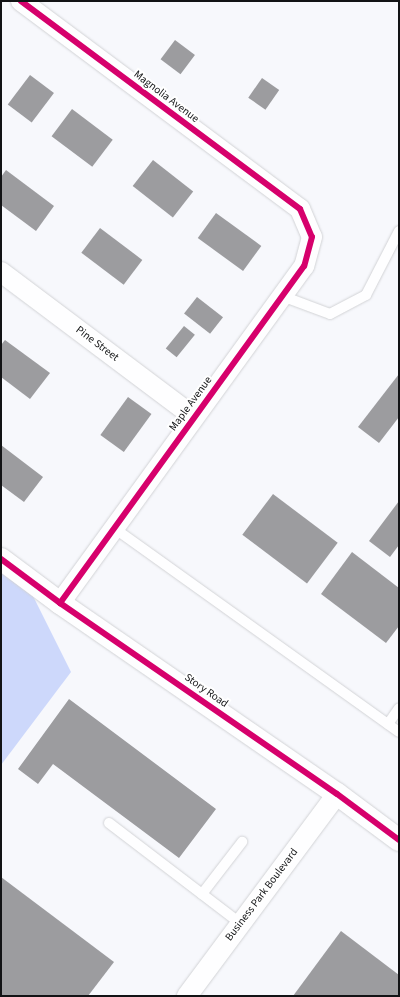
<!DOCTYPE html>
<html>
<head>
<meta charset="utf-8">
<style>
  body { margin:0 }
  #map { position:relative; width:400px; height:997px; overflow:hidden; background:#f7f8fc; font-family:"Source Sans 3",sans-serif }
  div>[style] { position:absolute }
  .forest>* { inset:0; background:#cdd8fb }
  .building>* { inset:0; background:#9c9c9f; transform-origin:0 0 }
  .roads { filter:drop-shadow(0 0 1px #d2d3d6) drop-shadow(0 0 1px #d2d3d6) }
  .service>* { height:10px; margin:-5px; padding:0 5px; transform-origin:5px; border-radius:5px; background:#fefeff }
  .minor>* { height:20px; margin:-10px; padding:0 10px; transform-origin:10px; border-radius:10px; background:#fefeff }
  .tertiary>* { height:22px; margin:-11px; padding:0 11px; transform-origin:11px; border-radius:11px; background:#fefeff }
  .cycleway>* { height:6px; margin:-3px; padding:0 3px; transform-origin:3px; border-radius:3px; background:#d6006c }
  span { translate:-50% -50%; white-space:nowrap; text-align:center; line-height:1.15; -webkit-text-stroke:4px #fff; paint-order:stroke }
  .street-label { font-size:11px; color:#121315 }
  .frame { position:absolute; inset:0; border:2px solid #121315; pointer-events:none }
</style>
</head>
<body>
<div id="map">
  <div class="forest">
    <div style="clip-path:polygon(1px 565px,26px 582px,71px 672px,1px 765px)"></div>
  </div>
  <div class="building">
    <div style="left:175px;top:40px;width:25px;height:24px;rotate:37deg"></div>
    <div style="left:30px;top:75px;width:30px;height:37px;rotate:37deg"></div>
    <div style="left:262px;top:78px;width:21px;height:24px;rotate:35deg"></div>
    <div style="left:72px;top:109px;width:51px;height:34px;rotate:37deg"></div>
    <div style="left:153px;top:160px;width:51px;height:33px;rotate:38deg"></div>
    <div style="clip-path:polygon(6px 170px,54px 206px,36px 231px,1px 205px,1px 177px)"></div>
    <div style="left:216px;top:213px;width:56px;height:31px;rotate:36deg"></div>
    <div style="left:100px;top:228px;width:53px;height:31px;rotate:37deg"></div>
    <div style="left:197px;top:297px;width:33px;height:21px;rotate:38deg"></div>
    <div style="left:184px;top:326px;width:14px;height:29px;rotate:39deg"></div>
    <div style="clip-path:polygon(5px 340px,50px 373px,30px 399px,1px 377px,1px 345px)"></div>
    <div style="clip-path:polygon(399px 374px,399px 417px,379px 443px,358px 427px)"></div>
    <div style="left:128px;top:397px;width:29px;height:47px;rotate:36deg"></div>
    <div style="clip-path:polygon(1px 445px,43px 477px,24px 502px,1px 485px)"></div>
    <div style="left:273px;top:494px;width:81px;height:51px;rotate:37deg"></div>
    <div style="clip-path:polygon(399px 501px,399px 545px,390px 557px,369px 541px)"></div>
    <div style="clip-path:polygon(352px 552px,399px 588px,399px 626px,386px 643px,321px 594px)"></div>
    <div style="clip-path:polygon(69px 699px,216px 809px,179px 858px,53px 764px,38px 784px,18px 769px)"></div>
    <div style="clip-path:polygon(1px 877px,114px 962px,88px 996px,1px 996px)"></div>
    <div style="clip-path:polygon(341px 931px,399px 975px,399px 996px,293px 996px)"></div>
  </div>
  <div class="roads">
    <div class="service">
      <div style="left:282px;top:296px;width:51px;rotate:20.6deg"></div>
      <div style="left:330px;top:314px;width:41px;rotate:-27.8deg"></div>
      <div style="left:366px;top:295px;width:72px;rotate:-62.7deg"></div>
      <div style="left:114px;top:528px;width:350px;rotate:35.6deg"></div>
      <div style="left:388px;top:724px;width:19px;rotate:-55deg"></div>
      <div style="left:109px;top:823px;width:166px;rotate:37.4deg"></div>
      <div style="left:202px;top:894px;width:66px;rotate:-52.4deg"></div>
    </div>
    <div class="minor">
      <div style="left:21px;top:1px;width:348px;rotate:36.7deg"></div>
      <div style="left:300px;top:209px;width:30px;rotate:67deg"></div>
      <div style="left:312px;top:237px;width:30px;rotate:105deg"></div>
      <div style="left:304px;top:266px;width:416px;rotate:125.9deg"></div>
      <div style="left:1px;top:272px;width:241px;rotate:36.9deg"></div>
      <div style="left:187px;top:996px;width:252px;rotate:-53.4deg"></div>
    </div>
    <div class="tertiary">
      <div style="left:1px;top:559px;width:74px;rotate:36.7deg"></div>
      <div style="left:60px;top:603px;width:336px;rotate:34.6deg"></div>
      <div style="left:337px;top:794px;width:77px;rotate:36.6deg"></div>
    </div>
  </div>
  <div class="cycleway">
    <div style="left:21px;top:1px;width:348px;rotate:36.7deg"></div>
    <div style="left:300px;top:209px;width:30px;rotate:67deg"></div>
    <div style="left:312px;top:237px;width:30px;rotate:105deg"></div>
    <div style="left:304px;top:266px;width:416px;rotate:125.9deg"></div>
    <div style="left:1px;top:559px;width:74px;rotate:36.7deg"></div>
    <div style="left:60px;top:603px;width:336px;rotate:34.6deg"></div>
    <div style="left:337px;top:794px;width:77px;rotate:36.6deg"></div>
  </div>
  <div class="street-label">
    <span style="left:166px;top:97px;rotate:37deg">Magnolia Avenue</span>
    <span style="left:97px;top:344px;rotate:37deg">Pine Street</span>
    <span style="left:191px;top:404px;rotate:-54deg">Maple Avenue</span>
    <span style="left:206px;top:691px;rotate:35deg">Story Road</span>
    <span style="left:262px;top:895px;rotate:-53deg">Business Park Boulevard</span>
  </div>
  <div class="frame"></div>
</div>
</body>
</html>
